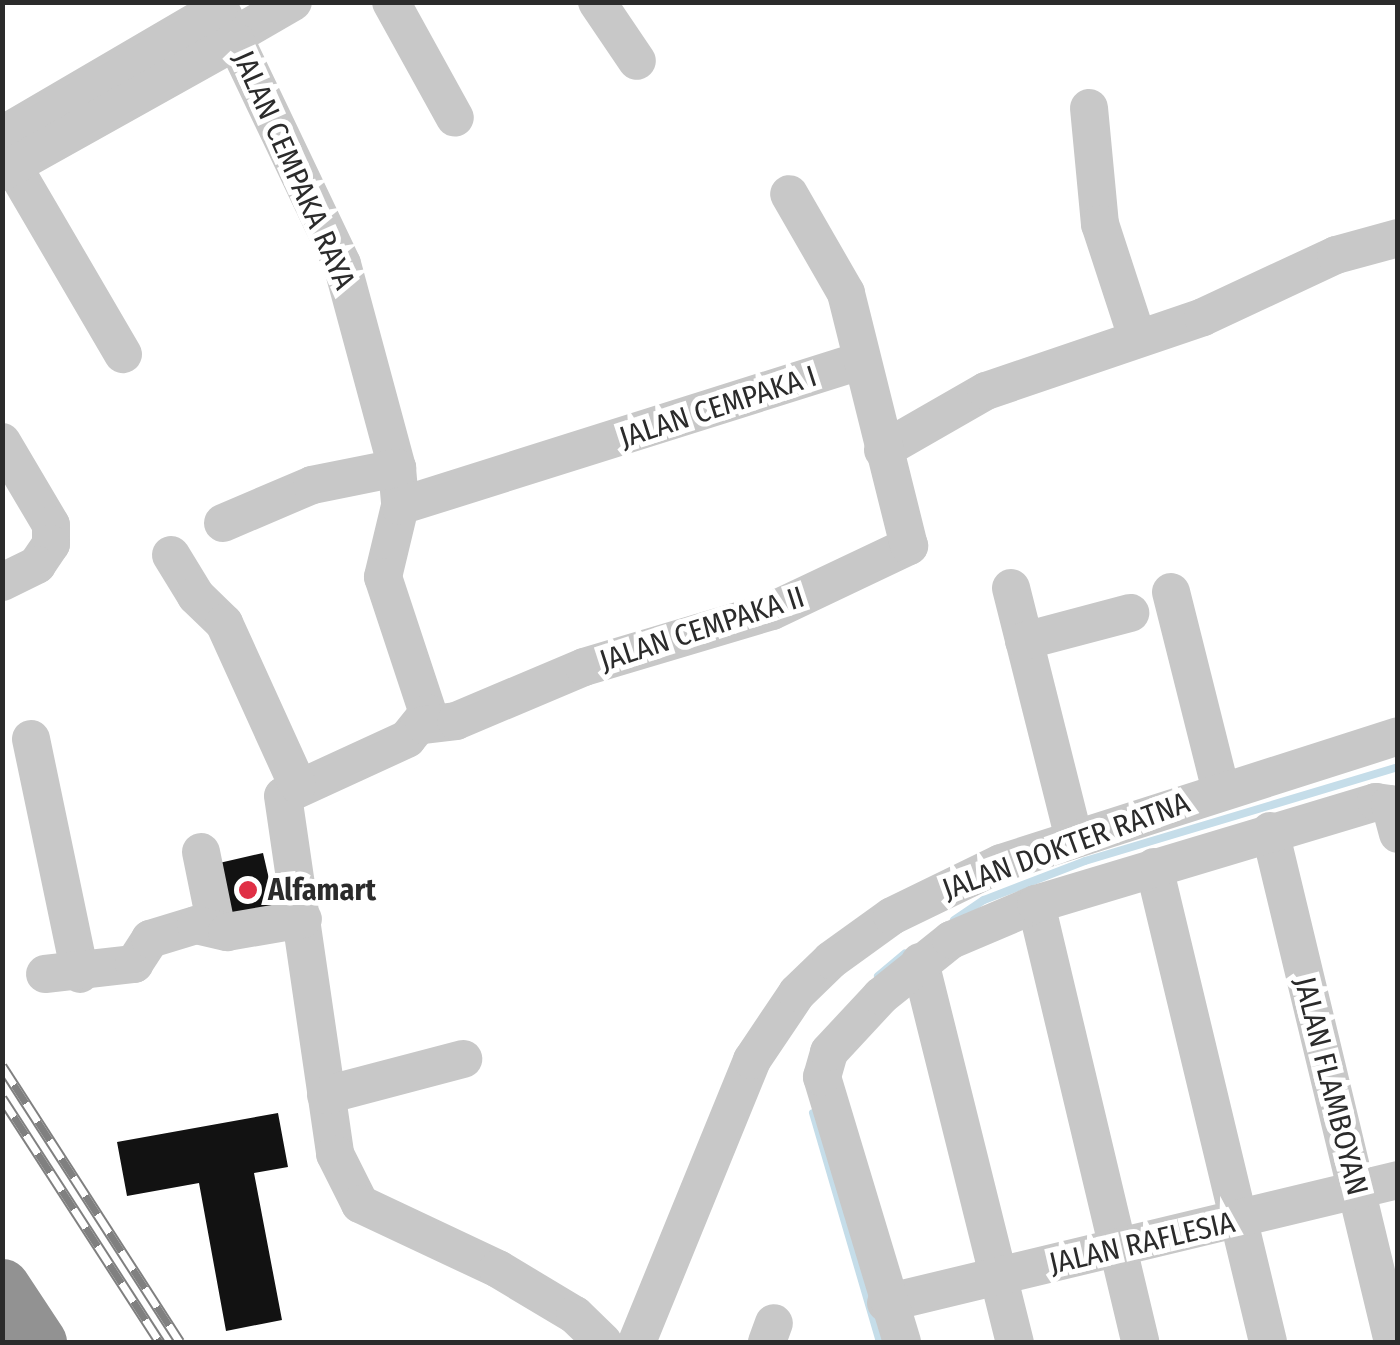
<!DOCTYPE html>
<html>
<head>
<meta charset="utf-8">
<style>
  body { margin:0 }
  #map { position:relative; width:1400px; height:1345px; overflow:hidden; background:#fff; font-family:"Fira Sans Condensed",sans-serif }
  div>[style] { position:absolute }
  .stream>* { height:8px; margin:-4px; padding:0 4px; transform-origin:4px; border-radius:4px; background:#c5dde9 }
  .building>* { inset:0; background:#121212; transform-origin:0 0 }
  .minor>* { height:38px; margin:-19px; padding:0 19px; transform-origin:19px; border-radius:19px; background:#c8c8c8 }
  .highway>* { height:55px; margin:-27.5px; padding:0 27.5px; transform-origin:27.5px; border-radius:27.5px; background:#929292 }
  .rail>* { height:11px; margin-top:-5.5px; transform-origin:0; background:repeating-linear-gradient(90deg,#fff 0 22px,#808080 0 44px); box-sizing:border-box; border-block:2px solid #808080 }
  .dots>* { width:28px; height:28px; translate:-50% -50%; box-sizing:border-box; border:5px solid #fff; border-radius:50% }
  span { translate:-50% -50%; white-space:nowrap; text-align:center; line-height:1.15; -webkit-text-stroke:10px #fff; paint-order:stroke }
  .street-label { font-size:30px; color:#2b2b2b }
  .poi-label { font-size:30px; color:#2b2b2b; font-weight:700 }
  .left { translate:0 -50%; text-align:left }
  .frame { position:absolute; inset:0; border:5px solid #2b2b2b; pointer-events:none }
</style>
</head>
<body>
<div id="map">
  <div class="stream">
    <div style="left:954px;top:920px;width:36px;rotate:-34deg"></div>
    <div style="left:984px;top:900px;width:108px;rotate:-21.1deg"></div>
    <div style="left:1085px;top:861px;width:327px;rotate:-16.7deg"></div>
    <div style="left:878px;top:976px;width:35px;rotate:-40deg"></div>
    <div style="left:813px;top:1113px;width:239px;rotate:73.7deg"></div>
  </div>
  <div class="building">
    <div style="left:263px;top:853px;width:67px;height:46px;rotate:77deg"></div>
    <div style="clip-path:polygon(278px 1113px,288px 1167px,254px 1173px,282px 1320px,226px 1331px,199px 1183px,127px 1196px,117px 1142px)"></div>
  </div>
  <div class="minor">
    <div style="left:217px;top:2px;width:290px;rotate:64.5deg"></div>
    <div style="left:342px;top:264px;width:211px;rotate:74.9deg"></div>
    <div style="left:397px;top:468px;width:38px;rotate:85deg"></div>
    <div style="left:400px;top:506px;width:73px;rotate:103.5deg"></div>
    <div style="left:383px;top:577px;width:143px;rotate:71.7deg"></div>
    <div style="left:428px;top:713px;width:33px;rotate:129deg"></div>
    <div style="left:407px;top:739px;width:136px;rotate:155.3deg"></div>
    <div style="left:283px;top:796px;width:362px;rotate:81.7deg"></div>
    <div style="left:335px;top:1154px;width:56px;rotate:63.4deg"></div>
    <div style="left:360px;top:1204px;width:153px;rotate:25.2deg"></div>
    <div style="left:498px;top:1269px;width:90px;rotate:30.9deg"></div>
    <div style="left:575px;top:1315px;width:39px;rotate:44deg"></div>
    <div style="left:391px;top:2px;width:132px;rotate:61.1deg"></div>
    <div style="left:597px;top:2px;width:71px;rotate:55.9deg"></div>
    <div style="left:234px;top:36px;width:68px;rotate:-30deg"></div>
    <div style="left:1089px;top:108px;width:117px;rotate:84.6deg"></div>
    <div style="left:1100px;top:224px;width:119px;rotate:71.9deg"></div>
    <div style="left:2px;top:135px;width:251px;rotate:-30.3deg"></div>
    <div style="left:13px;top:166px;width:218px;rotate:59.7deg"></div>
    <div style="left:2px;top:172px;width:268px;rotate:-29.2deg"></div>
    <div style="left:2px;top:442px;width:96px;rotate:59.4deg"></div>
    <div style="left:51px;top:525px;width:19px;rotate:90deg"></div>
    <div style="left:51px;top:544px;width:25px;rotate:124deg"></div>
    <div style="left:37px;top:565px;width:39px;rotate:154deg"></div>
    <div style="left:883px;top:450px;width:119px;rotate:-29.8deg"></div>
    <div style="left:986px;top:391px;width:229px;rotate:-18.8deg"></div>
    <div style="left:1203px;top:317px;width:147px;rotate:-25deg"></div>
    <div style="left:1336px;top:255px;width:64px;rotate:-15.3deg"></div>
    <div style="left:400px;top:506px;width:482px;rotate:-17.5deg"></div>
    <div style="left:223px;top:523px;width:97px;rotate:-23.1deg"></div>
    <div style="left:312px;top:485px;width:87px;rotate:-11.3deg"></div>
    <div style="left:171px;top:555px;width:48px;rotate:58.6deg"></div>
    <div style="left:196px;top:596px;width:39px;rotate:44deg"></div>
    <div style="left:224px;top:623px;width:177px;rotate:65.6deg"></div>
    <div style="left:1011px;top:588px;width:259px;rotate:75.9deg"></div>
    <div style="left:1171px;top:592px;width:205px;rotate:75.9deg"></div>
    <div style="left:1024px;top:641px;width:110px;rotate:-14.8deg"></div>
    <div style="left:424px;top:725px;width:32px;rotate:-7deg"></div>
    <div style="left:456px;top:721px;width:139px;rotate:-22.9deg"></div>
    <div style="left:584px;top:667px;width:196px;rotate:-16.6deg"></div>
    <div style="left:772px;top:611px;width:152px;rotate:-25.4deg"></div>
    <div style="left:909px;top:546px;width:261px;rotate:-104deg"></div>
    <div style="left:846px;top:293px;width:114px;rotate:-119.9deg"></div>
    <div style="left:31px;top:739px;width:240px;rotate:78.2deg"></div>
    <div style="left:1270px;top:831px;width:526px;rotate:76.47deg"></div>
    <div style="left:201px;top:852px;width:76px;rotate:78.5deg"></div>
    <div style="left:1154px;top:867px;width:488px;rotate:76.5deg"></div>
    <div style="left:1036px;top:904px;width:450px;rotate:76.6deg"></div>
    <div style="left:920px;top:962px;width:392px;rotate:76deg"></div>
    <div style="left:45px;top:974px;width:90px;rotate:-6.4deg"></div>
    <div style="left:134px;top:964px;width:30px;rotate:-57deg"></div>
    <div style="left:150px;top:939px;width:48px;rotate:-16.9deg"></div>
    <div style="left:196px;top:925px;width:32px;rotate:13deg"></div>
    <div style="left:227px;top:932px;width:77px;rotate:-9.7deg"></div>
    <div style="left:326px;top:1095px;width:142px;rotate:-14.7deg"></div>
    <div style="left:886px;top:1303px;width:527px;rotate:-13.51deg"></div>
    <div style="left:637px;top:1342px;width:305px;rotate:-67.8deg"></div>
    <div style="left:752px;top:1060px;width:81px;rotate:-56.1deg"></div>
    <div style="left:797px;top:993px;width:47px;rotate:-44.1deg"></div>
    <div style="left:831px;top:960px;width:75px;rotate:-35.8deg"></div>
    <div style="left:892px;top:916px;width:121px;rotate:-25.9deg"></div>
    <div style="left:1001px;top:863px;width:417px;rotate:-17.7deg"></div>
    <div style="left:767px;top:1342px;width:20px;rotate:-70deg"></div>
    <div style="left:902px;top:1342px;width:277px;rotate:-106.8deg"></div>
    <div style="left:822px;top:1077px;width:26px;rotate:-74deg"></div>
    <div style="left:829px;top:1052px;width:76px;rotate:-47.1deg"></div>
    <div style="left:881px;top:996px;width:90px;rotate:-38.7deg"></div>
    <div style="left:951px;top:940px;width:92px;rotate:-23deg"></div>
    <div style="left:1036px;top:904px;width:355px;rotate:-16.7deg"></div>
    <div style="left:1376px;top:802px;width:14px;rotate:8deg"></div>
    <div style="left:1390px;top:804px;width:31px;rotate:75deg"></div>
  </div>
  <div class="highway">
    <div style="left:2px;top:1286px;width:67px;rotate:56.5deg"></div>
  </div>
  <div class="rail">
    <div style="left:2px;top:1066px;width:328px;rotate:57.2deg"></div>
    <div style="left:2px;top:1098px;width:291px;rotate:57.1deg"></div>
  </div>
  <div class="dots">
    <div style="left:248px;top:890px;background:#e03046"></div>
  </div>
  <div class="street-label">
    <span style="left:294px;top:170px;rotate:66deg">JALAN CEMPAKA RAYA</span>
    <span style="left:718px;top:407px;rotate:-18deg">JALAN CEMPAKA I</span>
    <span style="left:702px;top:629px;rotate:-18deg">JALAN CEMPAKA II</span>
    <span style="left:1066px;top:846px;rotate:-20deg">JALAN DOKTER RATNA</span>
    <span style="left:1331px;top:1086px;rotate:76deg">JALAN FLAMBOYAN</span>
    <span style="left:1142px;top:1243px;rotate:-13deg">JALAN RAFLESIA</span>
  </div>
  <div class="poi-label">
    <span class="left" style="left:268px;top:890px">Alfamart</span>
  </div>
  <div class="frame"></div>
</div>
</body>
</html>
